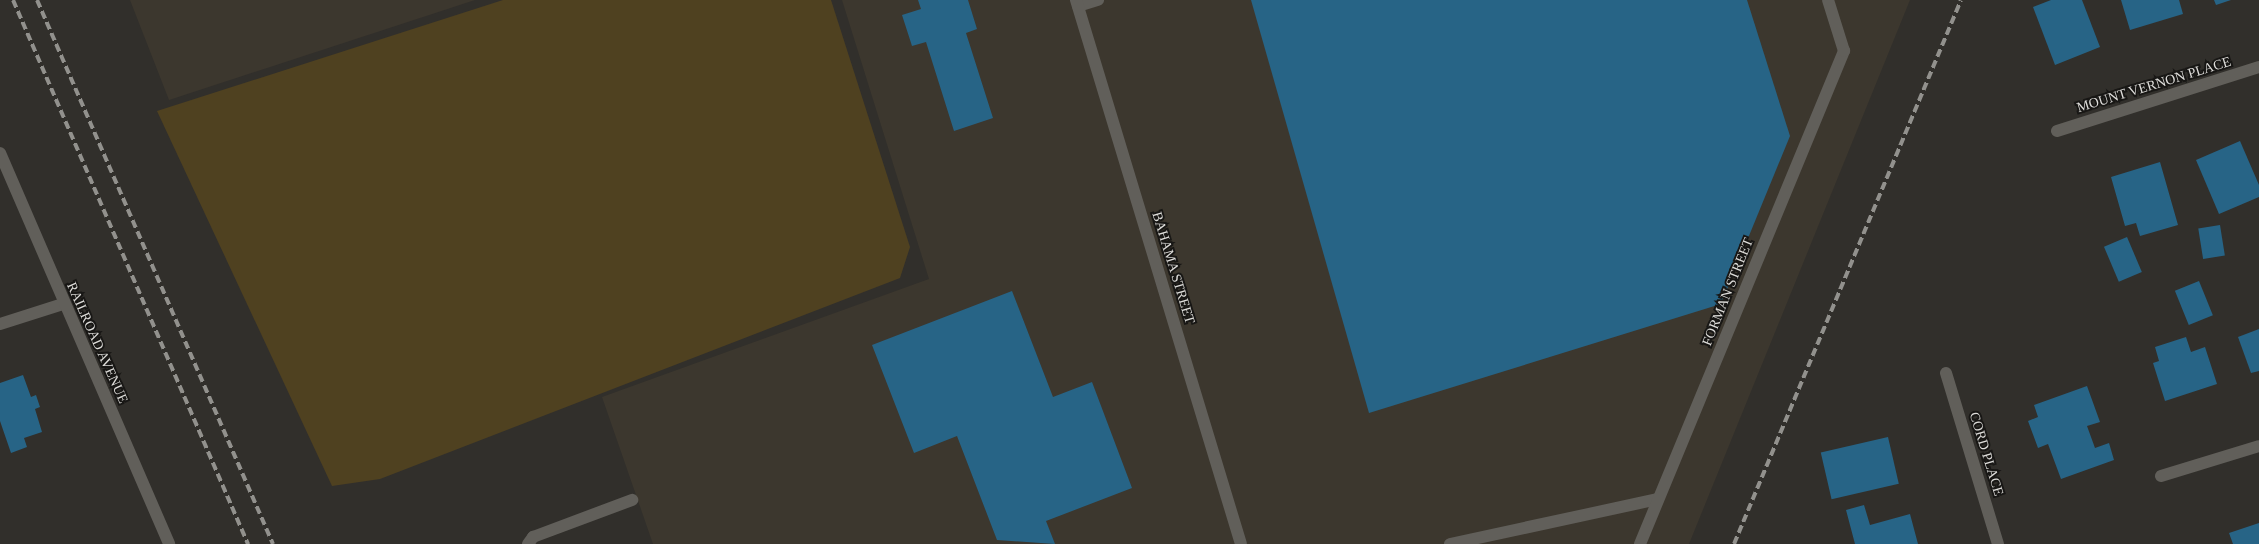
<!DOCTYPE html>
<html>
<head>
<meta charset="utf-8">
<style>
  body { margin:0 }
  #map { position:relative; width:2259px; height:544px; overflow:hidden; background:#312f2b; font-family:Georgia,serif }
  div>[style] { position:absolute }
  .built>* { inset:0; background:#3c372e }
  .green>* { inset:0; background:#4f4120 }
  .building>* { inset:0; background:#276486; transform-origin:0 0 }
  .service>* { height:12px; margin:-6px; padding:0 6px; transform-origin:6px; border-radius:6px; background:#615f5a }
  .minor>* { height:12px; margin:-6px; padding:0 6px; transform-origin:6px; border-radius:6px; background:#615f5a }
  .secondary>* { height:12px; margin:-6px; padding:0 6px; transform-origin:6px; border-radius:6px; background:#615f5a }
  .rail>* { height:4px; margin-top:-2px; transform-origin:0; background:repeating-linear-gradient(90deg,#92918d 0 8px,transparent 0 12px) }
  span { translate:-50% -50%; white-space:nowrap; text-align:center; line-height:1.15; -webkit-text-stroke:4px #181715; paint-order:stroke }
  .street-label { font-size:14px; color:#deddda }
</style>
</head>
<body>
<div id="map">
  <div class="built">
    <div style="clip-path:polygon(130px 0,475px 0,169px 100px)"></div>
    <div style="clip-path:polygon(842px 0,1910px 0,1689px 544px,653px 544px,602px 397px,929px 279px)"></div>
  </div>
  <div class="green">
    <div style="clip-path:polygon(503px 0,831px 0,910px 247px,900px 278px,380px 479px,332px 486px,157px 111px)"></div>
  </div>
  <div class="building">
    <div style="clip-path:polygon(918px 0,968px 0,977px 29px,966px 33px,993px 118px,954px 131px,926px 42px,912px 46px,902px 15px,921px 9px)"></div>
    <div style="clip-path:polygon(1251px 0,1747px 0,1790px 136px,1721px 304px,1369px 413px)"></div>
    <div style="clip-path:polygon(2051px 0,2082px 0,2100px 47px,2055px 65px,2033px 7px)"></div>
    <div style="clip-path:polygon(2121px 0,2179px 0,2183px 14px,2130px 30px)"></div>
    <div style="clip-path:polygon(2214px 0,2231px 0,2216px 5px)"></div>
    <div style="clip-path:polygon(2240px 141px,2259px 185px,2259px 197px,2219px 214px,2196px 160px)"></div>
    <div style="clip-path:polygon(2160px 162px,2178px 225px,2140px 236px,2136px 223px,2125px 226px,2111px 177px)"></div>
    <div style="left:2220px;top:225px;width:31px;height:22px;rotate:81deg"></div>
    <div style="left:2127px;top:237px;width:38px;height:25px;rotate:67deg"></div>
    <div style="left:2199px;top:281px;width:37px;height:26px;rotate:68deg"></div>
    <div style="clip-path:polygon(1012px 291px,1053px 397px,1092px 382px,1132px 488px,1046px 521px,1055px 544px,997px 540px,957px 436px,914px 453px,872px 345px)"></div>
    <div style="clip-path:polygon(2259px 329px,2259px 371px,2251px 373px,2238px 337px)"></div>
    <div style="clip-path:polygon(2186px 337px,2191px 352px,2205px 347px,2217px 384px,2165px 401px,2153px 363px,2159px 361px,2155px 347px)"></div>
    <div style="clip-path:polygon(23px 375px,31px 397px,36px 395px,40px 407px,35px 409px,42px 432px,24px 438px,27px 447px,11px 453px,0 421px,0 383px)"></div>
    <div style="clip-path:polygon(2087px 386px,2100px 422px,2087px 426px,2095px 448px,2109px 443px,2114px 460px,2061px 479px,2048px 444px,2038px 448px,2028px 421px,2038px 417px,2034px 405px)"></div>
    <div style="left:1888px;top:437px;width:48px;height:69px;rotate:77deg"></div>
    <div style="clip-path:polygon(1864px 505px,1870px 525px,1910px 514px,1918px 544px,1855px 544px,1846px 510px)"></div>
    <div style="clip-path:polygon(2259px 523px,2259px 544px,2233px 544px,2229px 533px)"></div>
  </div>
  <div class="service">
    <div style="left:1078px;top:6px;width:21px;rotate:-17deg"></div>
    <div style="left:528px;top:544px;width:9px;rotate:-54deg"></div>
    <div style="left:533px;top:537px;width:106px;rotate:-20.5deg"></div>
    <div style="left:1450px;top:544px;width:213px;rotate:-12.2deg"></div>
  </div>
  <div class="minor">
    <div style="left:1076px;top:0;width:568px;rotate:73.13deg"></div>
    <div style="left:2057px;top:131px;width:212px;rotate:-17.6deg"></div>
    <div style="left:0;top:324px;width:66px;rotate:-17.6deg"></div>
    <div style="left:1946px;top:373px;width:179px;rotate:73.1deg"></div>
    <div style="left:2161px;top:476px;width:102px;rotate:-17deg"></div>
    <div style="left:1640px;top:544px;width:534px;rotate:-67.52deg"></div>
    <div style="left:1844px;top:51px;width:53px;rotate:-107.4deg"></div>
  </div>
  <div class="secondary">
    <div style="left:0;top:153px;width:426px;rotate:66.6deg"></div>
  </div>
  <div class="rail">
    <div style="left:13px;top:0;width:593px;rotate:66.64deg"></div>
    <div style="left:37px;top:0;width:593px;rotate:66.55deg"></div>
    <div style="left:1734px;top:544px;width:589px;rotate:-67.35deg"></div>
  </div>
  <div class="street-label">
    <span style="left:2154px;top:85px;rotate:-17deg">MOUNT VERNON PLACE</span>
    <span style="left:1173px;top:268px;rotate:73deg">BAHAMA STREET</span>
    <span style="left:1728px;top:292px;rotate:-68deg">FORMAN STREET</span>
    <span style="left:97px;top:343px;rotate:66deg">RAILROAD AVENUE</span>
    <span style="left:1986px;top:454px;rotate:73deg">CORD PLACE</span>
  </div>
</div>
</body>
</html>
